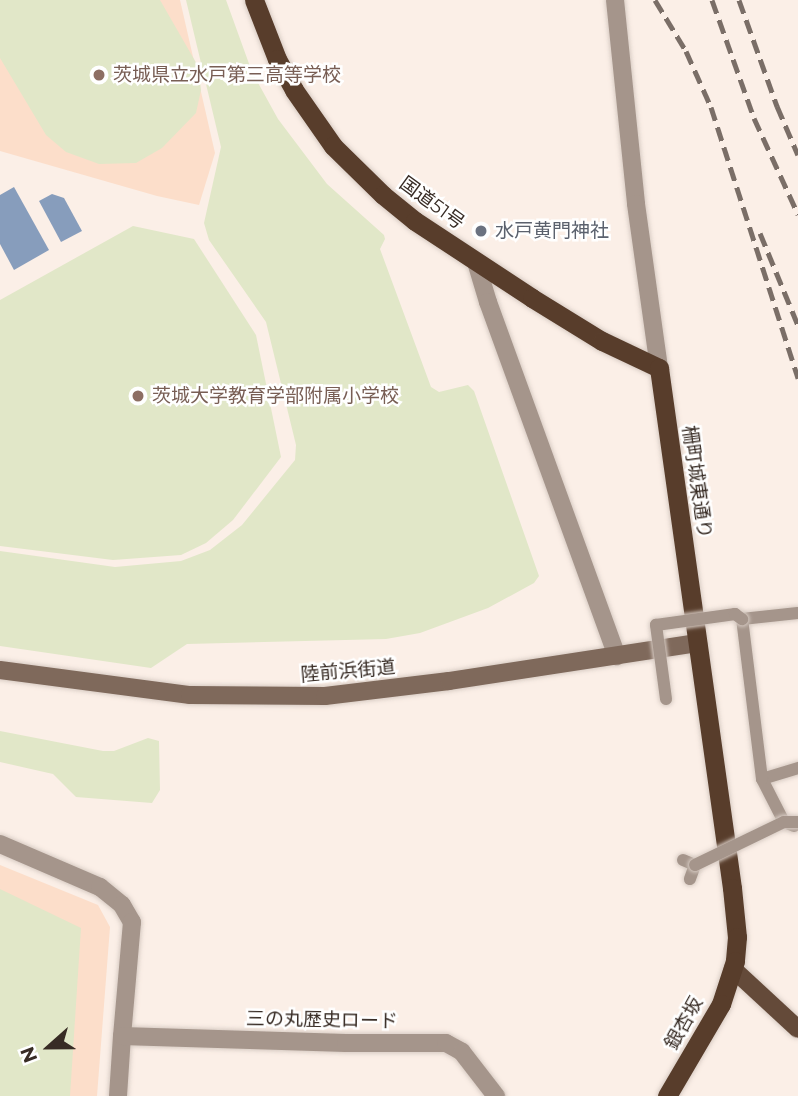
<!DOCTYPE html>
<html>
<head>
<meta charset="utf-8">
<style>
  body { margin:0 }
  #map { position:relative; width:798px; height:1096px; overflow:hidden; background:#fbefe7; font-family:Montserrat,"Noto Sans JP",sans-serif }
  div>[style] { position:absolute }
  .built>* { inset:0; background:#fcdeca }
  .green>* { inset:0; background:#e1e7c8 }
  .water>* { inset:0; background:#879dbc }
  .roads { filter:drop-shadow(0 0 2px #d8ccc4) drop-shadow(0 0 2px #d8ccc4) }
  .pedestrian>* { height:12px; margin:-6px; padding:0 6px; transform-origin:6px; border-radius:6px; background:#a5958b }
  .minor>* { height:18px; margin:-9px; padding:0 9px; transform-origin:9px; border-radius:9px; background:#a5958b }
  .tertiary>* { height:18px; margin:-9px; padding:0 9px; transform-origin:9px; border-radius:9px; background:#a5958b }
  .secondary>* { height:18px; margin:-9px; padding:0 9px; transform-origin:9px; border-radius:9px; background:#7f695b }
  .primary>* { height:18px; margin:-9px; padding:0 9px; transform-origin:9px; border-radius:9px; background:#644a39 }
  .trunk>* { height:19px; margin:-9.5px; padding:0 9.5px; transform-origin:9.5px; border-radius:9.5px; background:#583d2b }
  .rail>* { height:5px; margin-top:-2.5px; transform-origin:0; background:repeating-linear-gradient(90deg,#7a6e67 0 14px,transparent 0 21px) }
  .bridges { filter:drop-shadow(0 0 2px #d8ccc4) drop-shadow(0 0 2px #d8ccc4) }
  .pedestrian-bridge>* { height:12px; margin:-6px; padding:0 6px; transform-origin:6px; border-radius:6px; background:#a5958b }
  .dots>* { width:19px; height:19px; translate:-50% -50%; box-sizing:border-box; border:4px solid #fff; border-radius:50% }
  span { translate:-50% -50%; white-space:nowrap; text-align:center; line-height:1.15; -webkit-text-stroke:5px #fff; paint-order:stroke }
  .education-label { font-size:19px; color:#785e54 }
  .left { translate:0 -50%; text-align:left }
  .street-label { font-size:19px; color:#382c25 }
  .worship-label { font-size:19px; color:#5b616d }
  .north { position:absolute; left:14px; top:1012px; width:70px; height:70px; -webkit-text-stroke:5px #fff; paint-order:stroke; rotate:249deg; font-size:19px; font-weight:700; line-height:28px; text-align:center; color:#382c25 }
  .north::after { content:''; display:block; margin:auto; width:24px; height:32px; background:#382c25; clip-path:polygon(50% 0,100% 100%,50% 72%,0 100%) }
</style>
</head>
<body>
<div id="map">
  <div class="built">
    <div style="clip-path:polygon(0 0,180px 0,215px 153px,199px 205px,157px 196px,0 151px)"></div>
    <div style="clip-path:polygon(0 865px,98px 905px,110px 927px,97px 1096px,0 1096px)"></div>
  </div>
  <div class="green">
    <div style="clip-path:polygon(0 0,160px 0,198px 66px,201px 90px,196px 113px,162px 148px,136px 163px,99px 164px,66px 152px,46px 135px,0 58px)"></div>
    <div style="clip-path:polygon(186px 0,226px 0,252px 72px,278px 119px,327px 184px,384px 235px,385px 239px,380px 249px,431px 387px,439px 392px,468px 385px,474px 391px,539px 576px,534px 583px,488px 608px,420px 633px,386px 639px,187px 644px,151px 668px,0 646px,0 551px,115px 567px,181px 561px,210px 550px,242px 525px,295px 460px,296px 445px,266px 322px,209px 240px,204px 223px,221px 147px)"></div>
    <div style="clip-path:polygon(133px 226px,194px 239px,256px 335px,281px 457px,233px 520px,206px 543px,181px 555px,113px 560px,0 546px,0 300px)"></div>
    <div style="clip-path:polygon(0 731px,103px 751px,114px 751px,148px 738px,159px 741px,160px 790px,152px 803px,76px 797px,53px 774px,0 762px)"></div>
    <div style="clip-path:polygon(0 889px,81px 928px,70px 1096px,0 1096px)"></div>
  </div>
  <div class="water">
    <div style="clip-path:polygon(14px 187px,49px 250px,14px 270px,0 244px,0 195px)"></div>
    <div style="clip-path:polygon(52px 194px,64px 198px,82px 231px,61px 242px,39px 201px)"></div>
  </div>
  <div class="roads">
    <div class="pedestrian">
      <div style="left:762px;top:779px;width:38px;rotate:-17deg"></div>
      <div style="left:794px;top:826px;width:11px;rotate:-158deg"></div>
      <div style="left:784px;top:822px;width:48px;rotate:-117.1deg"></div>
      <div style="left:762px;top:779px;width:161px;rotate:-97.1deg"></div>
      <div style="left:742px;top:619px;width:56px;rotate:-6.1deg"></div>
      <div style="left:683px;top:860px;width:13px;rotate:23deg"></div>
      <div style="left:695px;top:865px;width:15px;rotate:110deg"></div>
    </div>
    <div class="minor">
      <div style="left:476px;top:262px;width:42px;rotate:73.3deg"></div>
      <div style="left:488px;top:302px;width:377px;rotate:70deg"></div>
      <div style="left:0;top:844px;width:109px;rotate:23.3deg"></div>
      <div style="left:100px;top:887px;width:28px;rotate:39deg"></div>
      <div style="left:122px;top:905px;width:20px;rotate:60deg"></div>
      <div style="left:132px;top:922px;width:114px;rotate:95deg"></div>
    </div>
    <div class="tertiary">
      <div style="left:615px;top:0;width:205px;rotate:84.1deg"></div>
      <div style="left:636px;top:204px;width:166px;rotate:82deg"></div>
      <div style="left:118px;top:1096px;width:60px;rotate:-86.2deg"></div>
      <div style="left:122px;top:1036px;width:224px;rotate:1.8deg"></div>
      <div style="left:346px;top:1043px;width:100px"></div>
      <div style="left:446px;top:1043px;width:18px;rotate:29deg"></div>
      <div style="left:462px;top:1052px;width:56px;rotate:52.3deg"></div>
    </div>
    <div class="secondary">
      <div style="left:0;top:670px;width:192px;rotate:7.5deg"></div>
      <div style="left:190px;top:695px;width:135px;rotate:0.4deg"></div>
      <div style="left:325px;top:696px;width:125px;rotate:-6.9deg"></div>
      <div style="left:449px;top:681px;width:252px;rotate:-8.7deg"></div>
    </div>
    <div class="primary">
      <div style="left:733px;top:969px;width:88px;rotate:42.7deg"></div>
    </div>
    <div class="trunk">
      <div style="left:254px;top:0;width:63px;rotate:68.7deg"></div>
      <div style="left:277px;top:59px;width:35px;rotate:61deg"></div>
      <div style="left:294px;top:90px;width:68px;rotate:55.1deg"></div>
      <div style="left:333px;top:146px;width:70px;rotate:44.4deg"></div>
      <div style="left:383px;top:195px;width:41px;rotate:39.1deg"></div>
      <div style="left:415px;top:221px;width:140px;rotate:33.3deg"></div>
      <div style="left:532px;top:298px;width:82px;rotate:31.6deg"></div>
      <div style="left:602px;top:341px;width:63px;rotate:25.3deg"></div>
      <div style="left:659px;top:368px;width:525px;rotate:82.01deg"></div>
      <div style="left:732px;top:888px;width:49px;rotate:84.2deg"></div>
      <div style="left:737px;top:937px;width:24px;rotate:95deg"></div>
      <div style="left:735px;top:961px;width:45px;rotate:108deg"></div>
      <div style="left:721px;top:1004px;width:107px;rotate:120.4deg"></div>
    </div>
  </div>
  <div class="rail">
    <div style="left:655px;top:0;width:60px;rotate:58.7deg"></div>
    <div style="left:686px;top:51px;width:61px;rotate:65.9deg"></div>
    <div style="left:711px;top:107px;width:285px;rotate:72.2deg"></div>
    <div style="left:712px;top:0;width:125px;rotate:70.4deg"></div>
    <div style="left:754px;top:118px;width:106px;rotate:65.4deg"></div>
    <div style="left:739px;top:0;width:113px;rotate:70.3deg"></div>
    <div style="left:777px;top:106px;width:53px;rotate:66.8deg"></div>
    <div style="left:760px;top:233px;width:100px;rotate:67.6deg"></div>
  </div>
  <div class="bridges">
    <div class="pedestrian-bridge">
      <div style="left:666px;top:699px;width:75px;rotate:-97.7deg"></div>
      <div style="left:656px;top:625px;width:80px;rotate:-7.9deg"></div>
      <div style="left:735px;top:614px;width:9px;rotate:36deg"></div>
      <div style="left:695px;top:865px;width:99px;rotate:-25.8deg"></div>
      <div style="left:784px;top:822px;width:14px"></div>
    </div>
  </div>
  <div class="dots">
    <div style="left:99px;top:75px;background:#8d6e63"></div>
    <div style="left:481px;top:231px;background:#6b7280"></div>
    <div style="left:138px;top:396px;background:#8d6e63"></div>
  </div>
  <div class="education-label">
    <span class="left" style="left:113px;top:75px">茨城県立水戸第三高等学校</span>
    <span class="left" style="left:152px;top:396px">茨城大学教育学部附属小学校</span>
  </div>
  <div class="street-label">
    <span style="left:432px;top:203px;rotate:36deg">国道51号</span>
    <span style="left:697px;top:482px;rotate:82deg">柵町城東通り</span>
    <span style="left:348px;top:671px;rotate:-5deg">陸前浜街道</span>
    <span style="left:322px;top:1020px;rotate:1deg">三の丸歴史ロード</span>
    <span style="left:684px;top:1023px;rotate:-61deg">銀杏坂</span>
  </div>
  <div class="worship-label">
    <span class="left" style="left:495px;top:231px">水戸黄門神社</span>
  </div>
  <div class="north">N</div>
</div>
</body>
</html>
